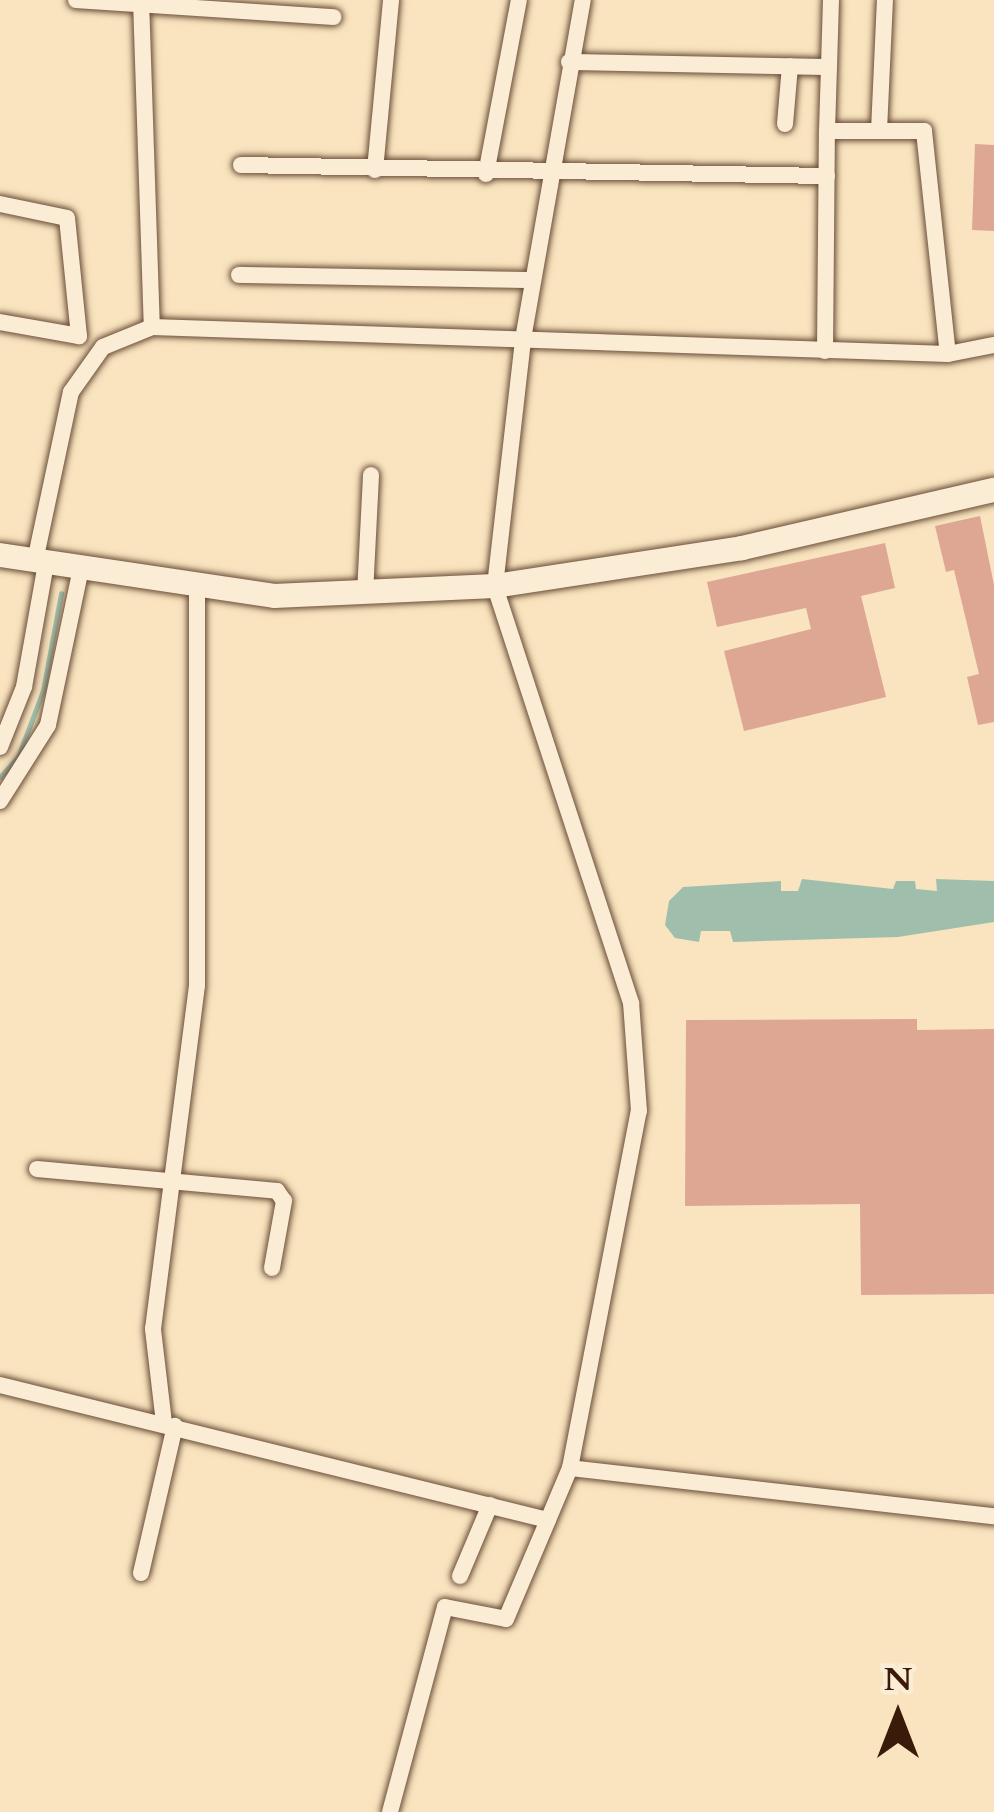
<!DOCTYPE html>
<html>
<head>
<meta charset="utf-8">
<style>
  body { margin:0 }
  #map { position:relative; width:994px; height:1812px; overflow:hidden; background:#f9e4bf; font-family:Cardo,serif }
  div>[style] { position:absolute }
  .water>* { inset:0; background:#9fbfac }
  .stream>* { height:4.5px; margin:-2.25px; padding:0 2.25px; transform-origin:2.25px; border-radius:2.25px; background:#9fbfac }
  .building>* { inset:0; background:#dea793 }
  .roads { filter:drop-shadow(0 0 3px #6a4d37) drop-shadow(0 0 3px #6a4d37) }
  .street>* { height:16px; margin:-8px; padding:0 8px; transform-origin:8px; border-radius:8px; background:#fbedd5 }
  .secondary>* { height:24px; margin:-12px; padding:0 12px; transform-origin:12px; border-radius:12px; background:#fbedd5 }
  span { translate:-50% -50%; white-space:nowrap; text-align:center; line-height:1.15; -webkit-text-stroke:10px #fbedd5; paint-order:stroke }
  .north { position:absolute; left:838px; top:1656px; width:120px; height:120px; -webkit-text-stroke:9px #fbedd5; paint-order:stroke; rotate:0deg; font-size:33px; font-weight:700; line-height:48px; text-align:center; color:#3a1b0a }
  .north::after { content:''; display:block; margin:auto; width:42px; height:54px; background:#3a1b0a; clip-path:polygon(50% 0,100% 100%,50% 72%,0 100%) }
</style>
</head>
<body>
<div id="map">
  <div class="water">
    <div style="clip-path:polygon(802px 879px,893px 889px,896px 881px,915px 881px,916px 889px,937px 891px,936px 879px,994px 881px,994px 922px,898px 937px,733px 942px,730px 931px,701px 931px,699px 942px,675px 938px,665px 925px,669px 901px,683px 887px,781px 881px,781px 891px,798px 891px)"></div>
  </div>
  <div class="stream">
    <div style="left:0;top:777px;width:27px;rotate:-48deg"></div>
    <div style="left:18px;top:757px;width:71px;rotate:-69.3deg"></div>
    <div style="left:43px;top:691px;width:99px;rotate:-79.5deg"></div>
  </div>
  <div class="building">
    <div style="clip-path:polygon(975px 144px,994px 145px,994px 231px,972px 230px)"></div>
    <div style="clip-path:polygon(980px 516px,994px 585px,994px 722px,978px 725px,967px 677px,979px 674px,954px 570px,946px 572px,935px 526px)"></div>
    <div style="clip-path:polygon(885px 543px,895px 588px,861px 596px,886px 697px,744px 731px,724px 651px,811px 629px,806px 608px,717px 627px,707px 582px)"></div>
    <div style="clip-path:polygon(917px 1019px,917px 1030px,994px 1029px,994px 1294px,861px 1295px,860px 1204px,685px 1206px,686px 1020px)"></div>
  </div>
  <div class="roads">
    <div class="street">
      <div style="left:76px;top:0;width:258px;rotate:3.8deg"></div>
      <div style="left:141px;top:0;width:327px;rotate:88.1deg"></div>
      <div style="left:569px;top:62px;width:260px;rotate:1.1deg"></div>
      <div style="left:829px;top:67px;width:64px;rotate:91.8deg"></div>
      <div style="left:829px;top:67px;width:67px;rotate:-88.3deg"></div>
      <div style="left:785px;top:124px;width:58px;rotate:-85.1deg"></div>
      <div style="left:879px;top:131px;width:131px;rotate:-87.4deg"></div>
      <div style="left:241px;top:165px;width:586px;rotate:1.08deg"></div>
      <div style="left:375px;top:170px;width:171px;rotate:-84.6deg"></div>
      <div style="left:486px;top:174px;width:177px;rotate:-79.3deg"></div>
      <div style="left:0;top:204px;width:68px;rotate:11.8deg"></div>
      <div style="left:67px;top:218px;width:119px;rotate:84.2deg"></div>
      <div style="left:79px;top:336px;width:80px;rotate:-170deg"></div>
      <div style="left:239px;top:275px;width:293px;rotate:1deg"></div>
      <div style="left:825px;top:351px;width:220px;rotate:-89.5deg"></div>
      <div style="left:827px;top:131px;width:97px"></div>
      <div style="left:924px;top:131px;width:224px;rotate:83.9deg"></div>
      <div style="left:35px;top:561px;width:173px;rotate:-78deg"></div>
      <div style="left:71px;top:392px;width:55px;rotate:-54.6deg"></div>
      <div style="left:103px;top:347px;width:53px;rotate:-22.2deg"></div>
      <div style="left:152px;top:327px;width:796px;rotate:1.94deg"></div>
      <div style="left:948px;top:354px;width:47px;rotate:-11.1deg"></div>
      <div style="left:365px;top:594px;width:119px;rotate:-87.1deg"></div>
      <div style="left:0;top:747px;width:65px;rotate:-68.2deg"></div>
      <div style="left:24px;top:687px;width:126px;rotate:-79.9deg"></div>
      <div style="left:0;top:801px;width:90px;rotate:-57.7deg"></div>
      <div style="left:48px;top:725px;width:159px;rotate:-78.1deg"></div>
      <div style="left:37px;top:1169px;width:241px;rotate:5.2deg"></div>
      <div style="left:277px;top:1191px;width:12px;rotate:55deg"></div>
      <div style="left:284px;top:1201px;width:68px;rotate:100.2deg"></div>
      <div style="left:0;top:1385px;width:564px;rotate:13.84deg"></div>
      <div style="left:548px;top:1520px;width:56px;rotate:-67.1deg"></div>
      <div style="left:570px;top:1468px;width:364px;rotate:-79.1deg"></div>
      <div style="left:639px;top:1111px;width:108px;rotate:-94.2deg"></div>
      <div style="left:631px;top:1003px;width:439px;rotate:-108.1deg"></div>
      <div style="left:495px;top:586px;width:249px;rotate:-83.5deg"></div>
      <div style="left:523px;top:339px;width:344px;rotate:-80deg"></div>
      <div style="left:164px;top:1423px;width:95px;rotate:-96.7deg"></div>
      <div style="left:153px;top:1329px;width:347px;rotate:-82.7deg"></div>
      <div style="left:197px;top:985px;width:399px;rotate:-90deg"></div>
      <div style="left:570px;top:1468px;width:427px;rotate:6.5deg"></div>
      <div style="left:141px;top:1573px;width:151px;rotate:-77deg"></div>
      <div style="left:460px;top:1576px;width:77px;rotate:-67.1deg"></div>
      <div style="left:390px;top:1812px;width:212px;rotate:-75deg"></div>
      <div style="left:445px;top:1607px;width:62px;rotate:11.1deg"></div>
      <div style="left:506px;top:1619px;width:108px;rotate:-67deg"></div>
    </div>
    <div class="secondary">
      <div style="left:0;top:555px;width:277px;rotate:8.5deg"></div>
      <div style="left:274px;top:596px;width:221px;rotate:-2.6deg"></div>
      <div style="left:495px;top:586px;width:250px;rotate:-8.7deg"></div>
      <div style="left:742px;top:548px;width:259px;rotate:-13deg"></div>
    </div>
  </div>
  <div class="north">N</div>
</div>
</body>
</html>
